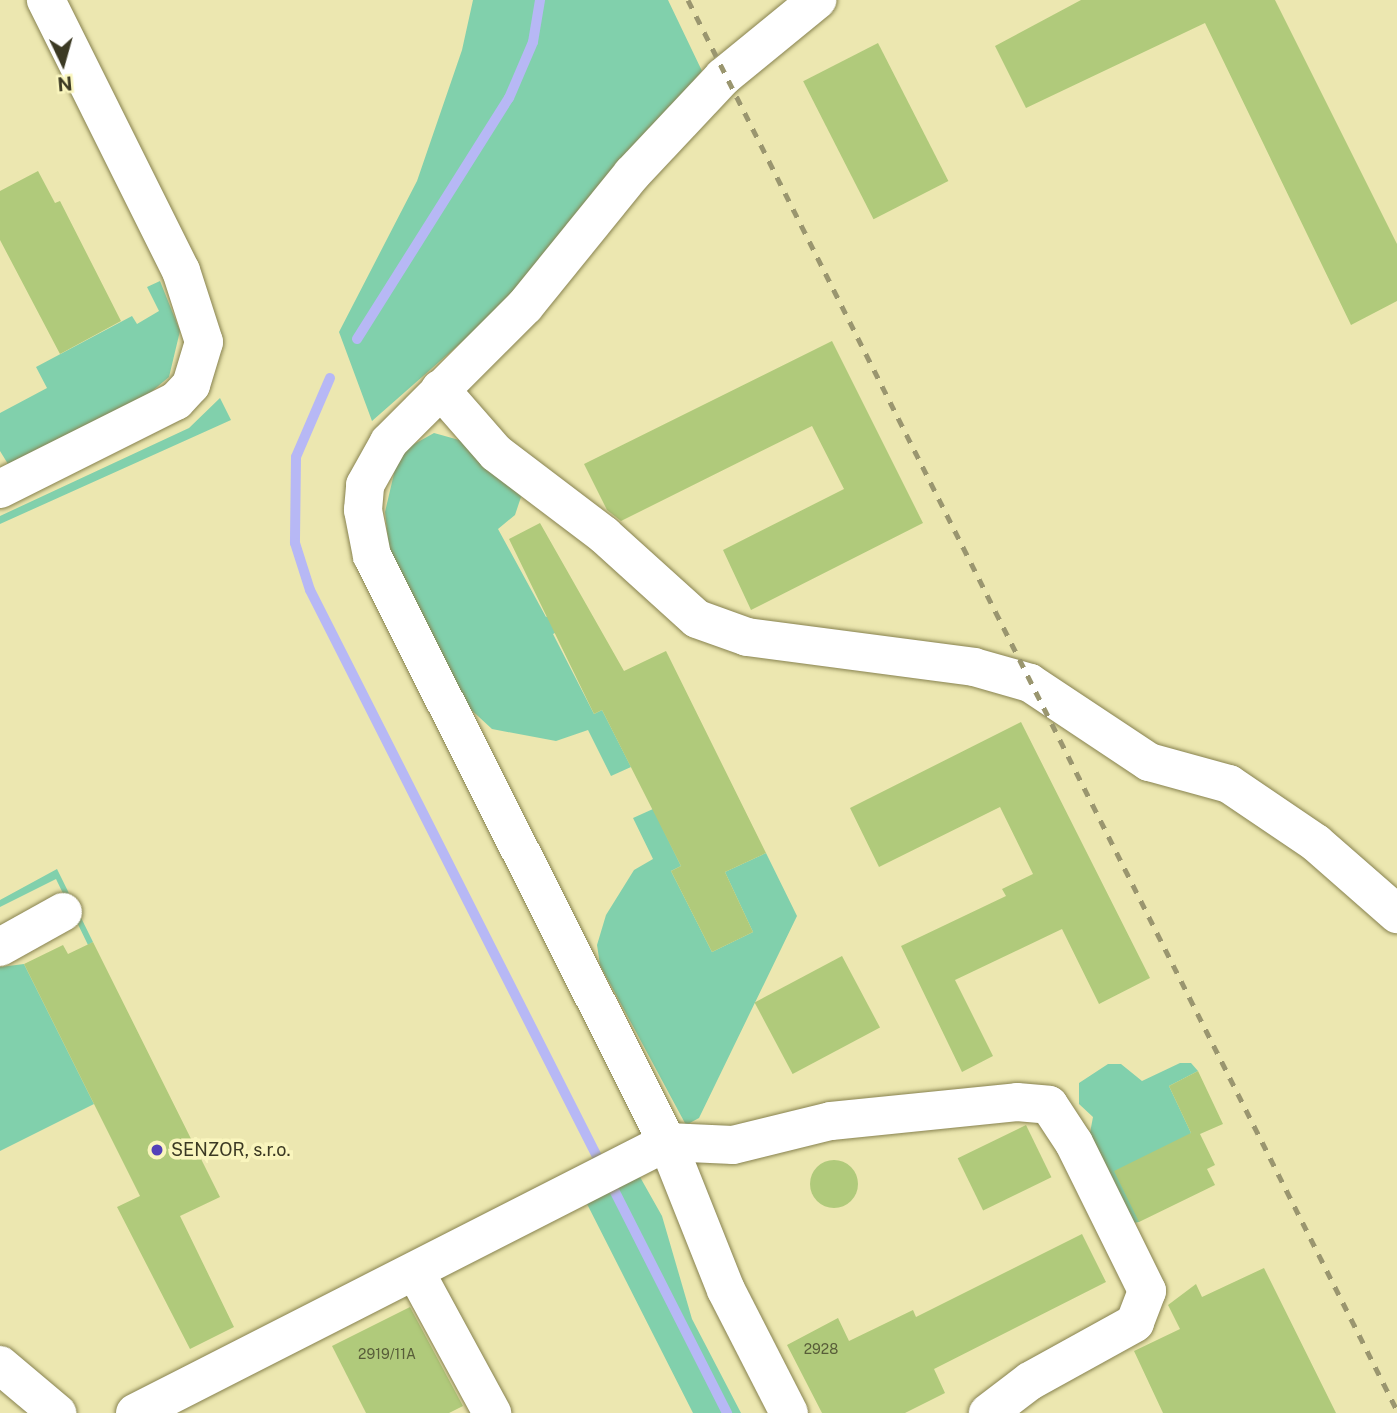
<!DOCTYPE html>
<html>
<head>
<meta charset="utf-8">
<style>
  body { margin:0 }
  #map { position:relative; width:1397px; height:1413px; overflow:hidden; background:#ece7b0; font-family:"Public Sans",sans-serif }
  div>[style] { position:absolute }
  .green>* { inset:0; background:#81d0ac }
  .stream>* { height:10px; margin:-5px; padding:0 5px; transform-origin:5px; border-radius:5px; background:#b7b8f5 }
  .building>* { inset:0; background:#b0ca7b; transform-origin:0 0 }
  .round { border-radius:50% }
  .roads { filter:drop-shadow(0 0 2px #87824f) drop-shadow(0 0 2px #87824f) }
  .minor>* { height:38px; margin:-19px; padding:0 19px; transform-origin:19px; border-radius:19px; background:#fff }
  .rail>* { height:5px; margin-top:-2.5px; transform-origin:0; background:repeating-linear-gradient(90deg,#9a966f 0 9px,transparent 0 18px) }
  .dots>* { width:19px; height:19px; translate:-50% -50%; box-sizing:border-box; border:4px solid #f9f5bd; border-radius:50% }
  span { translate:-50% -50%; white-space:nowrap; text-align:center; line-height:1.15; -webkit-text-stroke:7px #f9f5bd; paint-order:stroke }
  .number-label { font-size:14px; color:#585d39 }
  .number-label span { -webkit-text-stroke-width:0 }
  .poi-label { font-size:18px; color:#3b3923 }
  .left { translate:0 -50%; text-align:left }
  .north { position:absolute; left:28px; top:28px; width:70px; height:70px; -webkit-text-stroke:5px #f9f5bd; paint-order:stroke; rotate:175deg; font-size:19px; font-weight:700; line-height:28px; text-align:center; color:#3b3923 }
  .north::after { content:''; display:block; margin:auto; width:24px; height:32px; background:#3b3923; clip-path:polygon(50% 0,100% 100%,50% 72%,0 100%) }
</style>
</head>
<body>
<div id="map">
  <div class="green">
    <div style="clip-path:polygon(473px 0,668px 0,702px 71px,497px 311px,372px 421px,339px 332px,417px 181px,462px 50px)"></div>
    <div style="clip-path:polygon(160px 281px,180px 331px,169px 377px,139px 402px,8px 464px,0 451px,0 413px,47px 388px,36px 367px,132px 316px,137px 324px,159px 311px,147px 287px)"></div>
    <div style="clip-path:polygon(220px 398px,231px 420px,0 524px,0 516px,189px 428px)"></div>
    <div style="clip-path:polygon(434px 433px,470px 443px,514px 482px,521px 497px,515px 515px,498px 529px,546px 617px,565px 607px,573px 623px,553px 634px,594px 714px,602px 710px,631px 767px,611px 776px,588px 730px,556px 741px,492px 729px,467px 706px,389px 549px,385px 512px,396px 465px,409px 447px)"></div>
    <div style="clip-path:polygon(653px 809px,681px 866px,671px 871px,712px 952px,753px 932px,725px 872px,766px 853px,797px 916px,699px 1118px,686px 1125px,600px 965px,597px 945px,606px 915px,634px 870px,653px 859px,633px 818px)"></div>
    <div style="clip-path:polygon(57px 869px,93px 942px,88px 945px,56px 879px,0 907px,0 900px)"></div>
    <div style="clip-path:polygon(24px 964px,94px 1104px,0 1151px,0 967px)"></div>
    <div style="clip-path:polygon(1180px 1063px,1191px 1063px,1198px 1071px,1169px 1086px,1191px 1133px,1139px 1222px,1133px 1223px,1090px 1133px,1093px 1117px,1079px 1104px,1079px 1083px,1108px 1064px,1121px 1064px,1142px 1081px)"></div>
    <div style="clip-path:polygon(640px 1177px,662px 1216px,692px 1319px,741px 1413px,693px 1413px,585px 1200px)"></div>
  </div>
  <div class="stream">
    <div style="left:357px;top:339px;width:285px;rotate:-57.8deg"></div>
    <div style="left:509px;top:98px;width:61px;rotate:-66.8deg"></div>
    <div style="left:533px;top:42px;width:43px;rotate:-80.5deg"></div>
    <div style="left:330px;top:378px;width:86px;rotate:113.3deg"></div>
    <div style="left:296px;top:457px;width:86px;rotate:90.7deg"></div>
    <div style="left:295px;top:543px;width:49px;rotate:72.3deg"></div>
    <div style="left:310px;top:590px;width:923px;rotate:63.13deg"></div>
  </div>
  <div class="building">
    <div style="clip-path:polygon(1081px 0,1275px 0,1397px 244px,1397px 301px,1351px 325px,1205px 23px,1026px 108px,995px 46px)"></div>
    <div style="left:878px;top:43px;width:155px;height:84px;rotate:63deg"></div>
    <div style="clip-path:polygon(38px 171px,55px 203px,60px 201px,121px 321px,60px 354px,0 240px,0 191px)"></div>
    <div style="clip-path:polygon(832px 341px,923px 523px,751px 610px,723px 550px,844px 489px,812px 426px,621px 521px,607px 510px,584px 464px)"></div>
    <div style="clip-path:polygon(540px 523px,624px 671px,666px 651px,766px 853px,725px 872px,753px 932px,712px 952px,671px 871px,681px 866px,602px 710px,594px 714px,509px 539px)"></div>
    <div style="clip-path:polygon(1021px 722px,1150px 978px,1099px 1004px,1062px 929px,955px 980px,993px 1056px,962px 1072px,901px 946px,1006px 896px,1002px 889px,1033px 874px,1000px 807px,879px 867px,850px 808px)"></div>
    <div style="clip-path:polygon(93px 942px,220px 1197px,180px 1216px,234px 1327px,190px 1349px,117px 1207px,140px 1196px,24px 964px,63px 945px,68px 954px)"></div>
    <div style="left:842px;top:956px;width:81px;height:99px;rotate:62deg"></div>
    <div style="clip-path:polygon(1198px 1071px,1223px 1124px,1200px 1134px,1215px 1165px,1207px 1169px,1215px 1185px,1139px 1222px,1114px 1171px,1191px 1133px,1169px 1086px)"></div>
    <div style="left:1026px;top:1125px;width:58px;height:76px;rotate:64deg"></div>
    <div class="round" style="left:810px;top:1160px;width:48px;height:48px"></div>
    <div style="clip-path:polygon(1082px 1234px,1106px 1282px,934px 1369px,945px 1393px,905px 1413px,822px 1413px,787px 1345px,838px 1318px,849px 1341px,913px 1310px,916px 1317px)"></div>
    <div style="clip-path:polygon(1264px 1268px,1336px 1413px,1163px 1413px,1134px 1351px,1180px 1329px,1168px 1305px,1196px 1284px,1202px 1297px)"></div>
    <div style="clip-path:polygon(410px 1307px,463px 1406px,449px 1413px,366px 1413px,332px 1346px)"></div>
  </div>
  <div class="roads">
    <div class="minor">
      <div style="left:440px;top:389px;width:85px;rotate:48.8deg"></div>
      <div style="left:496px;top:453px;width:136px;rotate:37.2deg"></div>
      <div style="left:604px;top:535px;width:125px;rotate:42.1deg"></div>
      <div style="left:697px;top:619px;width:53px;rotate:19.8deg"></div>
      <div style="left:747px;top:637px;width:229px;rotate:7.5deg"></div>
      <div style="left:974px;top:667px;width:58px;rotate:15.9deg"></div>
      <div style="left:1030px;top:683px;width:143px;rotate:33.6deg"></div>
      <div style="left:1149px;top:762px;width:83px;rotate:15.4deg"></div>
      <div style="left:1229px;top:784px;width:105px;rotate:34.1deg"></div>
      <div style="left:1316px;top:843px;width:108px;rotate:41.2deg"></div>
      <div style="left:0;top:489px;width:197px;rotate:-26.6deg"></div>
      <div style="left:176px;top:401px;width:22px;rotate:-47deg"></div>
      <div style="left:191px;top:385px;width:45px;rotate:-73.2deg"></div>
      <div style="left:204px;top:342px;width:75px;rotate:-107.9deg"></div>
      <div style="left:181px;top:271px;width:303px;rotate:-116.5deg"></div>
      <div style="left:0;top:947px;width:72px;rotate:-29.1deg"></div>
      <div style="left:415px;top:1271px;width:162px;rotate:61.5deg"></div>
      <div style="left:0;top:1365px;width:75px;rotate:40.1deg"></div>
      <div style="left:135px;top:1413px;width:597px;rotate:-26.99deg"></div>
      <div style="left:667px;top:1142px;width:656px;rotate:-116.72deg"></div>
      <div style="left:372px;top:556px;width:47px;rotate:-101.1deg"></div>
      <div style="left:363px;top:510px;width:25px;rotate:-85deg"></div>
      <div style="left:365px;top:485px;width:49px;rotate:-60.8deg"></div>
      <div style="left:389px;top:442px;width:192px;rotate:-45deg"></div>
      <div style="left:525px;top:306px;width:170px;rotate:-51deg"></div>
      <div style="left:632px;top:174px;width:133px;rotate:-46.8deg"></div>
      <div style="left:723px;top:77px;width:122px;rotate:-39.3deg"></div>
      <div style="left:789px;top:1413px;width:138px;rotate:-117.1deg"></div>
      <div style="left:726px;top:1290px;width:159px;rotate:-111.7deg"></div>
      <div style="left:667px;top:1142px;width:66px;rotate:2.6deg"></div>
      <div style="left:733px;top:1145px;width:101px;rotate:-13.8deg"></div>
      <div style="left:831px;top:1121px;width:187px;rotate:-5.8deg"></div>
      <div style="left:1017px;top:1102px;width:32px;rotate:5deg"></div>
      <div style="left:1049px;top:1105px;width:45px;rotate:56.7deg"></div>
      <div style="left:1074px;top:1143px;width:165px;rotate:63.7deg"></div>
      <div style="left:1147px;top:1291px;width:34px;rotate:111deg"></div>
      <div style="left:1135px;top:1323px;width:120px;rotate:151.1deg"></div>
      <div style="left:1030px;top:1381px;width:53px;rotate:142.7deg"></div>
    </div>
  </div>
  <div class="rail">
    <div style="left:688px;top:0;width:1578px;rotate:63.31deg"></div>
  </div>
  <div class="dots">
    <div style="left:157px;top:1150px;background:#5341b9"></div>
  </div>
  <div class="number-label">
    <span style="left:821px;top:1349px">2928</span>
    <span style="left:387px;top:1354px">2919/11A</span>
  </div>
  <div class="poi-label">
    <span class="left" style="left:171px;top:1150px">SENZOR, s.r.o.</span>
  </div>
  <div class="north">N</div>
</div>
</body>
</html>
